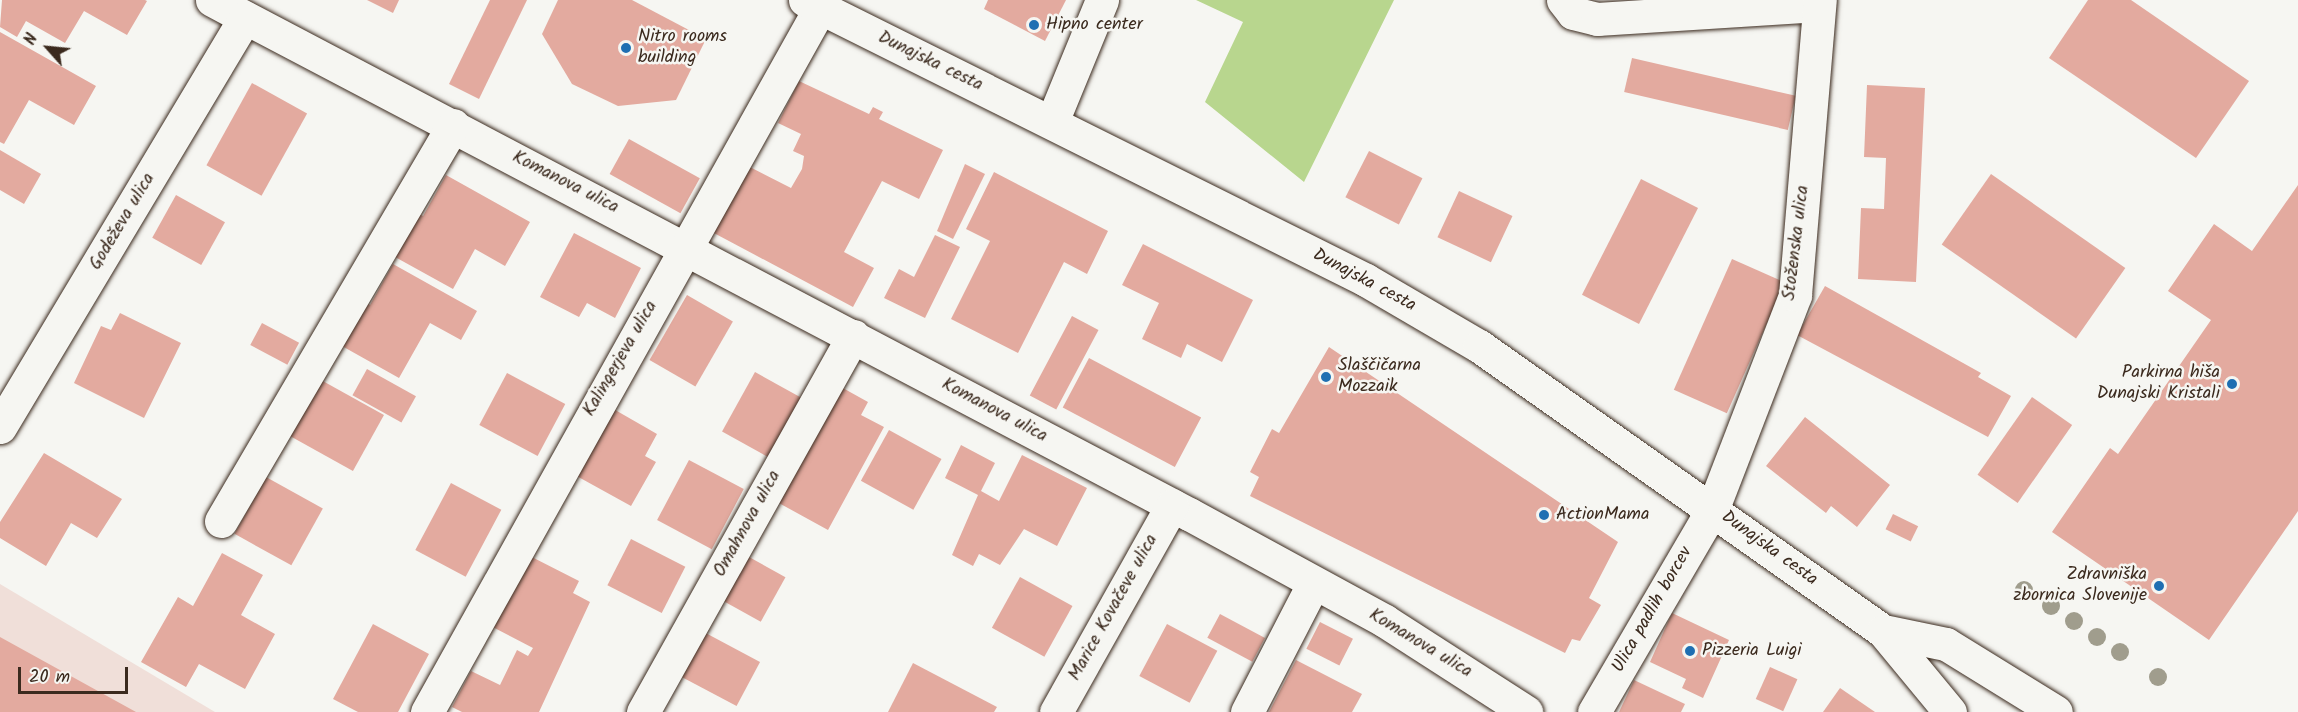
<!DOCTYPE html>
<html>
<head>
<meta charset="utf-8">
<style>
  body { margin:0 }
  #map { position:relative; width:2298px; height:712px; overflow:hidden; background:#f6f6f2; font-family:Kalam,sans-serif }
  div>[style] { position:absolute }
  .built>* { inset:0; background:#f0dfd9 }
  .green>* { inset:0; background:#b8d68e }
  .building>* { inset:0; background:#e3aa9f; transform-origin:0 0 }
  .roads { filter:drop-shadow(0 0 2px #3b2a1e) drop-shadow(0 0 2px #3b2a1e) }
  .minor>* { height:33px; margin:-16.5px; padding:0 16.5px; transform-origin:16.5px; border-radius:16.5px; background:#f6f6f2 }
  .major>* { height:33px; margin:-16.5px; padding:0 16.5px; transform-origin:16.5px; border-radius:16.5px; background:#f6f6f2 }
  .trees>* { width:18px; height:18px; margin:-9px; border-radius:50%; background:#a09d8d }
  .dots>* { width:16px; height:16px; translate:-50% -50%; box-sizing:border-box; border:3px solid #f6f6f2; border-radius:50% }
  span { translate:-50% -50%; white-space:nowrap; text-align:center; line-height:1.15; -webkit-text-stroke:5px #f6f6f2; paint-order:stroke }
  .poi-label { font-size:18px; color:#3b2a1e }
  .left { translate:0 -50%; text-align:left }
  .right { translate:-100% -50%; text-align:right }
  .street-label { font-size:18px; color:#3b2a1e }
  .north { position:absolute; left:18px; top:18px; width:60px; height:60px; -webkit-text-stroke:4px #f6f6f2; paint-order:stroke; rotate:297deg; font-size:16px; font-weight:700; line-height:24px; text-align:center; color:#3b2a1e }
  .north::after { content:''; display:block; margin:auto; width:21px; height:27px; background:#3b2a1e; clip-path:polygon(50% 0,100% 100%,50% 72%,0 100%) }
  .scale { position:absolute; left:18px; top:667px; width:110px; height:27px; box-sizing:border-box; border:3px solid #3b2a1e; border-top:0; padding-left:8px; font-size:18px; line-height:21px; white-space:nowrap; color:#3b2a1e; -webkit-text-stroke:4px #f6f6f2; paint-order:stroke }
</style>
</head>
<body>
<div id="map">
  <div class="built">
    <div style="clip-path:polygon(0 584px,215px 712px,0 712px)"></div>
  </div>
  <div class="green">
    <div style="clip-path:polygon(1196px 0,1394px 0,1304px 182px,1205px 102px,1243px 22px)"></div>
  </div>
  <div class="building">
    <div style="clip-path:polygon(2px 0,145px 0,147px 1px,127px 35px,84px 11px,65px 43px,26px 21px,17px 37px,0 27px)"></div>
    <div style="clip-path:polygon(367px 0,399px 0,393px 13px)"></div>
    <div style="clip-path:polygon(490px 0,527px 0,479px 99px,449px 84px)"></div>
    <div style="clip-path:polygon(558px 0,632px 0,706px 39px,676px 100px,618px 106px,572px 84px,542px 34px)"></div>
    <div style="clip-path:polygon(988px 0,1066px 0,1045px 41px,984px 9px)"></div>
    <div style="clip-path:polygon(2088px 0,2131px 0,2249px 81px,2196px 158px,2049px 58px)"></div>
    <div style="clip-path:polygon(0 32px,96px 86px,74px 125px,29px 100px,4px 144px,0 142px)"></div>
    <div style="left:1632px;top:58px;width:168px;height:35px;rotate:13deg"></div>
    <div style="clip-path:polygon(799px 81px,869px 114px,873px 107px,883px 112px,879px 119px,943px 150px,919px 199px,882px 181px,844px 252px,874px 268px,853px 307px,712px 232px,746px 165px,791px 188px,802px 169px,804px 156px,793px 151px,801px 134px,778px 123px)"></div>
    <div style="left:252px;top:83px;width:63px;height:94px;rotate:29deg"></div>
    <div style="clip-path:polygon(1867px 85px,1925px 88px,1916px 282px,1858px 279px,1861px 208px,1884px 209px,1886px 158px,1864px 157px)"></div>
    <div style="left:629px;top:139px;width:81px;height:40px;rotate:29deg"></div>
    <div style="clip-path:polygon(0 150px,41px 174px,24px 204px,0 190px)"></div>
    <div style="left:1369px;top:151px;width:60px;height:52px;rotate:27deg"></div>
    <div style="clip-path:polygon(965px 164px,985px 174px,953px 239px,937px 231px)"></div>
    <div style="clip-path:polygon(994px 172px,1108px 231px,1087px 274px,1064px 262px,1018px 353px,951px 319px,990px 241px,966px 229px)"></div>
    <div style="left:1991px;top:174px;width:164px;height:86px;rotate:35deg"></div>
    <div style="clip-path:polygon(446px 175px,530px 222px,505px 266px,475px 249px,453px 289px,386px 252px,410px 209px,423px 216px)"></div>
    <div style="left:1641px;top:179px;width:64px;height:130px;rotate:27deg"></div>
    <div style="clip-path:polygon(2298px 185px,2298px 511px,2209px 640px,2052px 532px,2110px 448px,2118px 454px,2211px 320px,2168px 291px,2214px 224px,2252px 251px)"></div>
    <div style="left:1459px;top:191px;width:59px;height:51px;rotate:25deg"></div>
    <div style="left:176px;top:195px;width:56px;height:49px;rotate:29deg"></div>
    <div style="clip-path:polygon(574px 233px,641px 268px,615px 318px,587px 303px,579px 317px,540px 297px)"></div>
    <div style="clip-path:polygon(935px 235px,960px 247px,925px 318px,884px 298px,899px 269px,914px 277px)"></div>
    <div style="clip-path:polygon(1143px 244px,1253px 300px,1222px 362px,1187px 344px,1181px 358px,1142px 339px,1159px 303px,1122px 285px)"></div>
    <div style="left:1732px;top:259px;width:58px;height:143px;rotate:24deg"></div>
    <div style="clip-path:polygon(393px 264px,477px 311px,461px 340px,430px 323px,399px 378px,333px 341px,357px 298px,370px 305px)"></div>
    <div style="clip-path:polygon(1825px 286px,1981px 373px,1978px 377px,2011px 396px,1988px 437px,1797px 335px)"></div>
    <div style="left:687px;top:295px;width:53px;height:75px;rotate:30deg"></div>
    <div style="clip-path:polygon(120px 313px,181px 343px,144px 418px,74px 383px,101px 326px,111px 330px)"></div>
    <div style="left:1072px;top:316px;width:30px;height:90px;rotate:28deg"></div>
    <div style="left:262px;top:323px;width:42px;height:25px;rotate:28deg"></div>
    <div style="clip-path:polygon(1329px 347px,1618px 542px,1589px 598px,1601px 605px,1580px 641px,1572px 639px,1565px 653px,1250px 496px,1259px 477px,1250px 472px,1272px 429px,1279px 433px)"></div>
    <div style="left:1089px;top:358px;width:127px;height:56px;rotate:28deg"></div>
    <div style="left:367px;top:369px;width:56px;height:30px;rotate:29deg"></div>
    <div style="left:755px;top:372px;width:54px;height:68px;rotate:29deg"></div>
    <div style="left:507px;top:373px;width:66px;height:59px;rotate:28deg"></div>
    <div style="left:321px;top:380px;width:72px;height:64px;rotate:29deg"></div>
    <div style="clip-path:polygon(841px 387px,868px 402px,861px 415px,884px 427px,828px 530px,777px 502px)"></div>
    <div style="left:2032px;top:397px;width:49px;height:95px;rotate:35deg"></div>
    <div style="clip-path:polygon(610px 407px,657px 434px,645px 456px,656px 462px,631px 506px,573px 474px)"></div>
    <div style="clip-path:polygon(1805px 417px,1890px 485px,1857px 527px,1831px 506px,1826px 513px,1766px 466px)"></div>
    <div style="left:889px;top:430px;width:60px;height:58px;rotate:29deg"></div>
    <div style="clip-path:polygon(961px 445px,995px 463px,981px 491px,999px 501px,1022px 455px,1087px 488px,1057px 546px,1024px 529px,1000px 565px,979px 554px,973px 566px,952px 555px,978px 495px,945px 478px)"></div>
    <div style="clip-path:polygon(44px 453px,122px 499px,97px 538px,71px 523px,46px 566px,0 538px,0 522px)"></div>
    <div style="left:689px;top:460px;width:62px;height:68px;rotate:28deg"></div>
    <div style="left:266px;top:477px;width:65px;height:65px;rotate:29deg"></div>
    <div style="left:451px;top:483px;width:57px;height:76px;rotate:28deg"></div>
    <div style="left:1893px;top:514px;width:28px;height:17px;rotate:26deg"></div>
    <div style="left:631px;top:539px;width:61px;height:52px;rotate:27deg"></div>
    <div style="clip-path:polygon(520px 551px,579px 581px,573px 593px,590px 602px,539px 712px,462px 712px,452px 707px,471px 671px,500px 685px,517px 650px,528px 656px,533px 648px,483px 622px)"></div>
    <div style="left:740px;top:552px;width:52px;height:51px;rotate:29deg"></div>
    <div style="clip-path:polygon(222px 553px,263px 575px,241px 615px,275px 634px,245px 689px,199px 664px,186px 687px,141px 662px,178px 597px,193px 606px)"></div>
    <div style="left:1020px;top:577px;width:60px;height:58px;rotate:29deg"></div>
    <div style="clip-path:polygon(1672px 613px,1729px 640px,1703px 698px,1682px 688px,1686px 679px,1650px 662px)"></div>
    <div style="left:1220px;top:614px;width:51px;height:27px;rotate:28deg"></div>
    <div style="left:1320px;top:622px;width:37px;height:30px;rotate:27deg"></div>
    <div style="clip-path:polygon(373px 624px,429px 654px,398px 712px,358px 712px,333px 699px)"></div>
    <div style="left:1167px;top:624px;width:57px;height:59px;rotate:28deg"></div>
    <div style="left:700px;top:630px;width:68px;height:50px;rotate:28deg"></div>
    <div style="clip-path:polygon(0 637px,136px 712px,0 712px)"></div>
    <div style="clip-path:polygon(1296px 660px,1362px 694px,1352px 712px,1269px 712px)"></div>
    <div style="clip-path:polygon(913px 663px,997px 707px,994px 712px,888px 712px)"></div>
    <div style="left:1770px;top:667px;width:30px;height:35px;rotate:24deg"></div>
    <div style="clip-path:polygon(1634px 680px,1685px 704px,1681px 712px,1619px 712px)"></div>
    <div style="clip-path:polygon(1840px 688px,1875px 712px,1823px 712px)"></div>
  </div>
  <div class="roads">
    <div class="minor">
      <div style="left:212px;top:0;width:1104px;rotate:27.75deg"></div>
      <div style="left:1189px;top:514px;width:223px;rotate:28.6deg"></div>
      <div style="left:1385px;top:621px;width:168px;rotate:32.8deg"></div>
      <div style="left:1563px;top:0;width:16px;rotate:52deg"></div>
      <div style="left:1573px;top:13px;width:25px;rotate:14deg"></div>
      <div style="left:1597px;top:19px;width:222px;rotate:-3.6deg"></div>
      <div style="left:1052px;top:122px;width:132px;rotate:-67.7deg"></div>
      <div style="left:0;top:427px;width:477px;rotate:-59.1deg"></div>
      <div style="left:221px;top:521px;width:459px;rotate:-59.6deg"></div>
      <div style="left:427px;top:712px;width:806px;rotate:-60.83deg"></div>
      <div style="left:643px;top:712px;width:431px;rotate:-60.8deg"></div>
      <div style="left:1056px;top:712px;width:237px;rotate:-60.7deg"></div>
      <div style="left:1247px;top:712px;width:144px;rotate:-62.7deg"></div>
      <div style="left:1594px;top:712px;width:236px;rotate:-59.7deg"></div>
      <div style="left:1713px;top:508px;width:228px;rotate:-68.9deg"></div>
      <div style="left:1795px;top:295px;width:296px;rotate:-85.2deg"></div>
    </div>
    <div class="major">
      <div style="left:805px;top:0;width:627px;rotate:26.52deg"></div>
      <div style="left:1366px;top:280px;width:131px;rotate:30.3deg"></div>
      <div style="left:1479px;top:346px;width:494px;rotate:35.2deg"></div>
      <div style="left:1883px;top:631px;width:105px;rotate:50.4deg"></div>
      <div style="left:1883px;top:631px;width:64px;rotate:11.7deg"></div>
      <div style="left:1946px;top:644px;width:129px;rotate:31.7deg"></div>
    </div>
  </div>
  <div class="trees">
    <div style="left:2024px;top:590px"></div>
    <div style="left:2051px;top:606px"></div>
    <div style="left:2074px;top:621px"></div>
    <div style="left:2097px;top:637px"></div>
    <div style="left:2120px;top:652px"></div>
    <div style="left:2158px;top:677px"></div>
  </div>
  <div class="dots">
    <div style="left:1034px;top:25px;background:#1f6fb2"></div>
    <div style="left:626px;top:48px;background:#1f6fb2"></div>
    <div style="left:1326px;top:377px;background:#1f6fb2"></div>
    <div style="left:2232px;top:384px;background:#1f6fb2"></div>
    <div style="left:1544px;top:515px;background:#1f6fb2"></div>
    <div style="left:2159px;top:586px;background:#1f6fb2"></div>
    <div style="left:1690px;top:651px;background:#1f6fb2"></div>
  </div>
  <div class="poi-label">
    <span class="left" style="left:1046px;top:25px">Hipno center</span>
    <span class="left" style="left:638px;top:48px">Nitro rooms<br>building</span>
    <span class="left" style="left:1338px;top:377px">Slaščičarna<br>Mozzaik</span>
    <span class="right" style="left:2220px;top:384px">Parkirna hiša<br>Dunajski Kristali</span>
    <span class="left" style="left:1556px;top:515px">ActionMama</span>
    <span class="right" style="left:2147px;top:586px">Zdravniška<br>zbornica Slovenije</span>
    <span class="left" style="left:1702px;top:651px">Pizzeria Luigi</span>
  </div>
  <div class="street-label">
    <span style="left:930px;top:62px;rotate:26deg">Dunajska cesta</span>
    <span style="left:565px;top:183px;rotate:27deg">Komanova ulica</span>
    <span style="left:123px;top:222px;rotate:-59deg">Godeževa ulica</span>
    <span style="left:1797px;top:243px;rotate:-83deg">Stoženska ulica</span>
    <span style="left:1364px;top:281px;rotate:28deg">Dunajska cesta</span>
    <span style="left:621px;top:359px;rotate:-60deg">Kalingerjeva ulica</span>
    <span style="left:994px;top:411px;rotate:28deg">Komanova ulica</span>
    <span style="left:748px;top:524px;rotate:-61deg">Omahnova ulica</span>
    <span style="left:1769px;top:549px;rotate:36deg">Dunajska cesta</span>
    <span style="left:1114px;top:608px;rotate:-61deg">Marice Kovačeve ulica</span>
    <span style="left:1653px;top:610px;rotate:-60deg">Ulica padlih borcev</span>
    <span style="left:1420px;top:644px;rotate:31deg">Komanova ulica</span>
  </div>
  <div class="north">N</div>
  <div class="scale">20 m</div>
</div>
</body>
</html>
